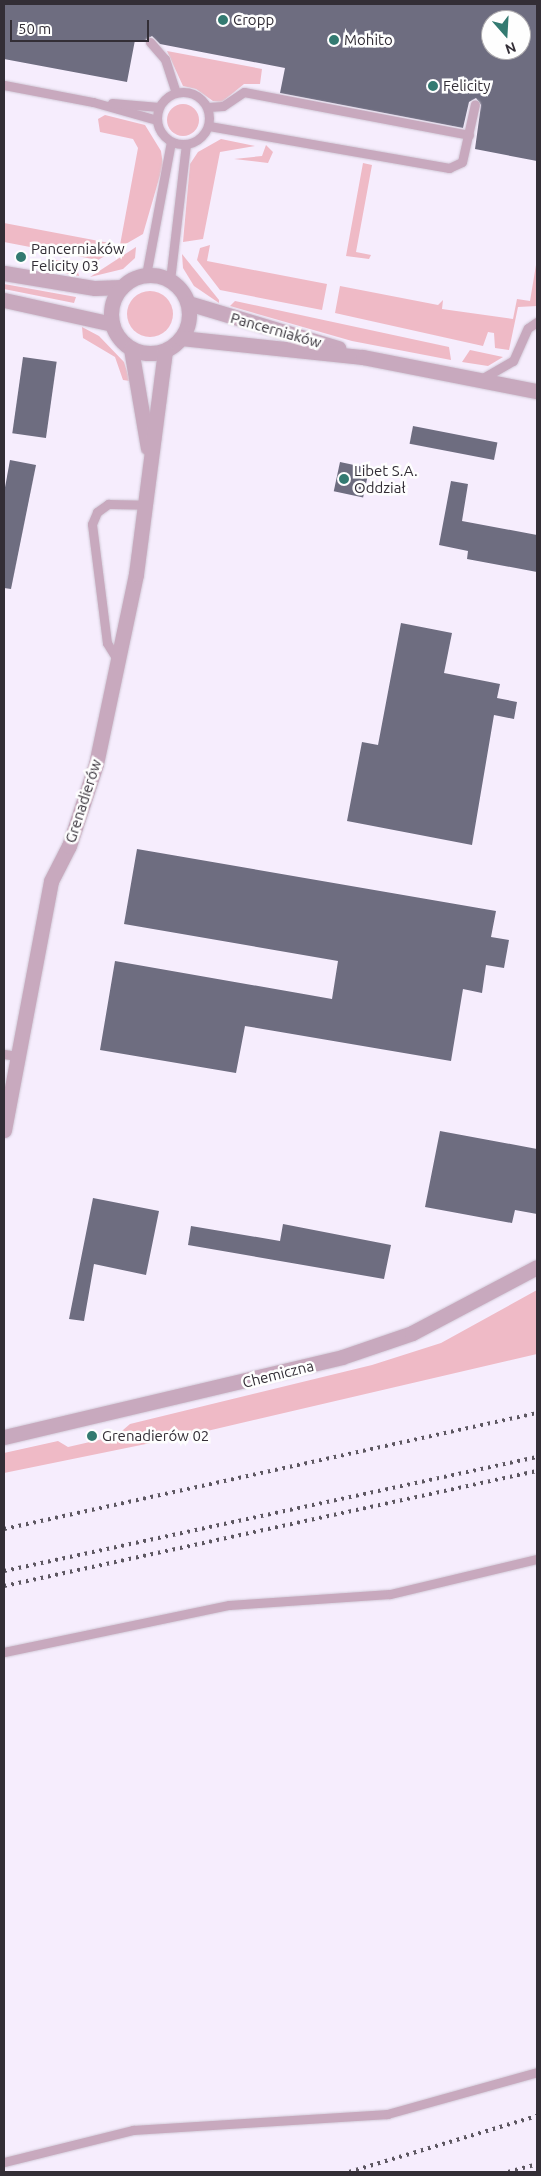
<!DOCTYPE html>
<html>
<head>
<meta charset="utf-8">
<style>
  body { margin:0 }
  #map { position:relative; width:541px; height:2176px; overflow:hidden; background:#f6edfd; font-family:Ubuntu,sans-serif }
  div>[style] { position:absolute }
  .green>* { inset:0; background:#efbac6 }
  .round { border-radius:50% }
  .building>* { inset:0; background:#6e6d80; transform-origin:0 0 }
  .roads { filter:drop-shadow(0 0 1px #d3cbd9) drop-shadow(0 0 1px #d3cbd9) }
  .lane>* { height:9px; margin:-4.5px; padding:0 4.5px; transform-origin:4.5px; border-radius:4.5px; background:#c8a9be }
  .lane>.ring { margin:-4.5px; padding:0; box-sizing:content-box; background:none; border:9px solid #c8a9be; border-radius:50% }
  .street>* { height:15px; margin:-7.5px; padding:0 7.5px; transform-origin:7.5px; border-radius:7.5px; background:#c8a9be }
  .street>.ring { margin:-7.5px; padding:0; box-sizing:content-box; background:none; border:15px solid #c8a9be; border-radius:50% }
  .rail>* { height:4px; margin-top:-2px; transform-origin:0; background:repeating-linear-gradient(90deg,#5d5761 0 2.5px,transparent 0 7.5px) }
  .dots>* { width:14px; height:14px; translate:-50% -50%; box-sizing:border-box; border:2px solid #fefefe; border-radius:50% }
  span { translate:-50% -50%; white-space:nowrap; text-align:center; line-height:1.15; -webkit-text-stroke:5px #fefefe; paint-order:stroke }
  .poi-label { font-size:15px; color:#332e36 }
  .left { translate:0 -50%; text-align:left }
  .street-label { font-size:15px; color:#332e36 }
  .frame { position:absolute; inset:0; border:5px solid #332e36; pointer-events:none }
  .north { position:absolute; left:481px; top:10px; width:50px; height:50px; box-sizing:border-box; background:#fefefe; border:1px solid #adabae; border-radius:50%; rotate:161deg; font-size:14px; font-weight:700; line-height:20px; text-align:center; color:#332e36 }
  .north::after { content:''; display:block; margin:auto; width:18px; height:22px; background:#337a71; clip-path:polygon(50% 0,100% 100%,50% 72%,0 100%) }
  .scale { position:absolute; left:10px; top:20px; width:139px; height:22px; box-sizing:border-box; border:2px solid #332e36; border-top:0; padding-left:6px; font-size:15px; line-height:18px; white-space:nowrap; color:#332e36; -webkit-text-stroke:4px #fefefe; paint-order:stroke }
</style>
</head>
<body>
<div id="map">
  <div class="green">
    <div style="clip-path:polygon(167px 51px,262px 69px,260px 84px,244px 84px,222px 102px,213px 101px,196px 89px,183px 86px)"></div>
    <div class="round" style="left:167px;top:104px;width:32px;height:32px"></div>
    <div style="clip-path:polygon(105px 115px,145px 125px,161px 151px,163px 165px,143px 234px,98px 260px,4px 242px,4px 223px,120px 245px,138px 148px,133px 139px,100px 132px,98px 119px)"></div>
    <div style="clip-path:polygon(221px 139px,255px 146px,220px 152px,203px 239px,183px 242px,190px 164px,198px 152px)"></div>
    <div style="clip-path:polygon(266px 145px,273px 152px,268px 163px,234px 159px,262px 156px)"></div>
    <div style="clip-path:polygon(363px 163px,372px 165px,356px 252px,371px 255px,369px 259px,346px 256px)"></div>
    <div style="clip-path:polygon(210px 245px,207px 261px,327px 284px,322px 310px,220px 290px,197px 260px,200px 248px)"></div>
    <div style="clip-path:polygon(136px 247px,135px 258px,123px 269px,90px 277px)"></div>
    <div style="clip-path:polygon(182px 254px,219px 300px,219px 303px,194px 286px,183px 268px)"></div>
    <div style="clip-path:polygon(537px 259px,537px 306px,518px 307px,509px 350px,495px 348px,494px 333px,488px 332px,483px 346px,335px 313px,340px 286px,438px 305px,443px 300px,442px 309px,513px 319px,517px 299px,530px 301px)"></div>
    <div style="clip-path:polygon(56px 260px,76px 264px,79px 276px,54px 271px)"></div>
    <div style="clip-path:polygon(4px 284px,76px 297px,74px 303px,4px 289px)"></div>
    <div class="round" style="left:127px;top:291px;width:46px;height:46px"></div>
    <div style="clip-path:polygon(235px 301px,449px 347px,451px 360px,352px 341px,230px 306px)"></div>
    <div style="clip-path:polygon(82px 327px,99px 336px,124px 362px,130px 381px,123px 380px,115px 357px,83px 338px)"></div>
    <div style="clip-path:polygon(470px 350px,503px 357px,488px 366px,462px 362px)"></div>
    <div style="clip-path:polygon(537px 1290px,537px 1354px,190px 1435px,4px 1473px,4px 1453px,58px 1441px,68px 1447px,116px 1436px,130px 1424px,372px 1365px,441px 1343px)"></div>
  </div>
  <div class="building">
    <div style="clip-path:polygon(evenodd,4px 4px,537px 4px,537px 161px,475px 149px,481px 105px,476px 98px,469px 102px,463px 128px,280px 93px,285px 68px,160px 44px,152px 36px,144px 41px,135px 40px,127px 82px,4px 59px,4px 4px,491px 20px,521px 20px,521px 50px,491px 50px,491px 20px)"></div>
    <div style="left:23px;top:357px;width:34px;height:77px;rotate:8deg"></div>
    <div style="left:413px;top:426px;width:86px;height:18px;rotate:11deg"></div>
    <div style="clip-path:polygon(10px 460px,36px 465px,11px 589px,4px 588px,4px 493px)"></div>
    <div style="left:340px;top:462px;width:30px;height:30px;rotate:12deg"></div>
    <div style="clip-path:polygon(451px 481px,468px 484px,462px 521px,537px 535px,537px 572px,467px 559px,468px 551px,439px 545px)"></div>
    <div style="clip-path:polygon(401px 623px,452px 633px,444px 673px,500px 684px,497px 698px,517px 702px,514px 719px,494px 715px,472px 845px,347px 821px,362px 742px,378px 745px)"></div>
    <div style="clip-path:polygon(137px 849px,496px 911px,491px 937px,509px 940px,504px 968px,486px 965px,482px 993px,463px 989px,451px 1061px,245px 1026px,236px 1073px,100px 1050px,115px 961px,332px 999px,338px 961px,124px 924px)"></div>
    <div style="clip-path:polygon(440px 1131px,537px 1149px,537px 1214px,515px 1210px,512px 1223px,425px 1207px)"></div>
    <div style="clip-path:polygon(93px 1198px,159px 1211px,146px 1275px,94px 1264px,84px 1321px,69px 1319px)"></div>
    <div style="clip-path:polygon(283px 1224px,391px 1245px,384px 1279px,188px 1245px,191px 1226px,280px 1241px)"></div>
  </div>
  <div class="roads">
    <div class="lane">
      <div style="left:150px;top:42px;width:23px;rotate:49deg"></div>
      <div style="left:165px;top:59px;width:35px;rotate:72deg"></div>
      <div style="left:4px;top:85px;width:91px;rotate:10.8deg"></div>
      <div style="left:93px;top:102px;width:66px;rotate:15.7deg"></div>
      <div class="ring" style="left:157px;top:92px;width:43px;height:43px"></div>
      <div style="left:112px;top:103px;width:47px;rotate:4.9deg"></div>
      <div style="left:208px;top:107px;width:15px;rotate:-4deg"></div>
      <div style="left:223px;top:106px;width:25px;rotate:-34deg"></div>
      <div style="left:244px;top:92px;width:229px;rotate:10.8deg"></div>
      <div style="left:209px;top:126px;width:244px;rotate:9.9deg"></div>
      <div style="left:449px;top:168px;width:14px;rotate:-25deg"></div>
      <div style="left:462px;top:162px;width:59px;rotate:-77.4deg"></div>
      <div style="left:146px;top:275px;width:135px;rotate:-79.4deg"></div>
      <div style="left:170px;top:280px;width:137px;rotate:-83.3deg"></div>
      <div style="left:483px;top:378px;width:34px;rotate:-30deg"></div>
      <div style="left:513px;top:361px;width:36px;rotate:-66deg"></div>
      <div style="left:528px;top:328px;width:11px;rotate:-34deg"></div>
      <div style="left:117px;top:659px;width:19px;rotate:-122deg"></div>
      <div style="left:107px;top:643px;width:120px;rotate:-97.2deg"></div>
      <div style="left:92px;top:524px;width:13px;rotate:-67deg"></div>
      <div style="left:97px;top:512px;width:14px;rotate:-36deg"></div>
      <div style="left:108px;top:504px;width:39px;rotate:1deg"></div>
      <div style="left:4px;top:1054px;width:13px;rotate:9deg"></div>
      <div style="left:4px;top:1652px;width:230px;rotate:-11.8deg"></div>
      <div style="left:229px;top:1605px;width:161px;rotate:-3.9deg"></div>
      <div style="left:390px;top:1594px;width:151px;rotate:-13.4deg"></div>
      <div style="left:4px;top:2162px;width:133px;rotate:-13.9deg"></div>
      <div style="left:133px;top:2130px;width:255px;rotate:-3.6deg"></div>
      <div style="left:387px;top:2114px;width:156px;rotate:-15.6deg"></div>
    </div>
    <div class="street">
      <div style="left:4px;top:273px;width:92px;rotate:9.4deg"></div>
      <div style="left:95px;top:288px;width:27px;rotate:-2deg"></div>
      <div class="ring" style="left:111px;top:275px;width:63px;height:63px"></div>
      <div style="left:4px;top:300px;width:111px;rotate:12.5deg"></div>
      <div style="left:188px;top:303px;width:157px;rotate:16.7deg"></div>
      <div style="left:181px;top:338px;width:183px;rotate:6deg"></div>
      <div style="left:363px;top:357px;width:177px;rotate:11.1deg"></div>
      <div style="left:131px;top:349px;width:100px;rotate:80.3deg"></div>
      <div style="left:4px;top:1130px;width:253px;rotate:-79.3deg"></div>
      <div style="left:51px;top:881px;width:39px;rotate:-63deg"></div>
      <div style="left:69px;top:846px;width:86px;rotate:-71.8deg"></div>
      <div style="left:96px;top:764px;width:194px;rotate:-78.1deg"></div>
      <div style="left:136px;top:574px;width:225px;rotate:-82.6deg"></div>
      <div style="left:4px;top:1437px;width:347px;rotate:-13.3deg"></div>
      <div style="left:342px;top:1357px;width:74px;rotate:-18.9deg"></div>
      <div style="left:412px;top:1333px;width:141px;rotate:-27.8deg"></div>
    </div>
  </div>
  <div class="rail">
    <div style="left:4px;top:1529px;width:545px;rotate:-12.28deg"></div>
    <div style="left:4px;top:1571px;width:545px;rotate:-12.07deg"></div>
    <div style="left:4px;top:1586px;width:545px;rotate:-12.18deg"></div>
    <div style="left:349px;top:2172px;width:196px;rotate:-16.6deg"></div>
    <div style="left:508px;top:2172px;width:30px;rotate:-15deg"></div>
  </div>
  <div class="dots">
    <div style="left:223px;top:20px;background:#337a71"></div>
    <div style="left:334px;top:40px;background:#337a71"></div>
    <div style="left:433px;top:86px;background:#337a71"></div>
    <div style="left:21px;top:257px;background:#337a71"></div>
    <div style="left:344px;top:479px;background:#337a71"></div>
    <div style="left:92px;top:1436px;background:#337a71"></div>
  </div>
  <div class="poi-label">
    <span class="left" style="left:233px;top:20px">Cropp</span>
    <span class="left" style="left:344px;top:40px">Mohito</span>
    <span class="left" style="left:443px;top:86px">Felicity</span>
    <span class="left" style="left:31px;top:257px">Pancerniaków<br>Felicity 03</span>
    <span class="left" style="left:354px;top:479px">Libet S.A.<br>Oddział</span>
    <span class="left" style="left:102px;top:1436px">Grenadierów 02</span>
  </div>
  <div class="street-label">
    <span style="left:276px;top:330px;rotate:16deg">Pancerniaków</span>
    <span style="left:83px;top:801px;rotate:-72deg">Grenadierów</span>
    <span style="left:278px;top:1374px;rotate:-14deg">Chemiczna</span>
  </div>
  <div class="frame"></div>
  <div class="north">N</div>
  <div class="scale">50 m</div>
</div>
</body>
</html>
